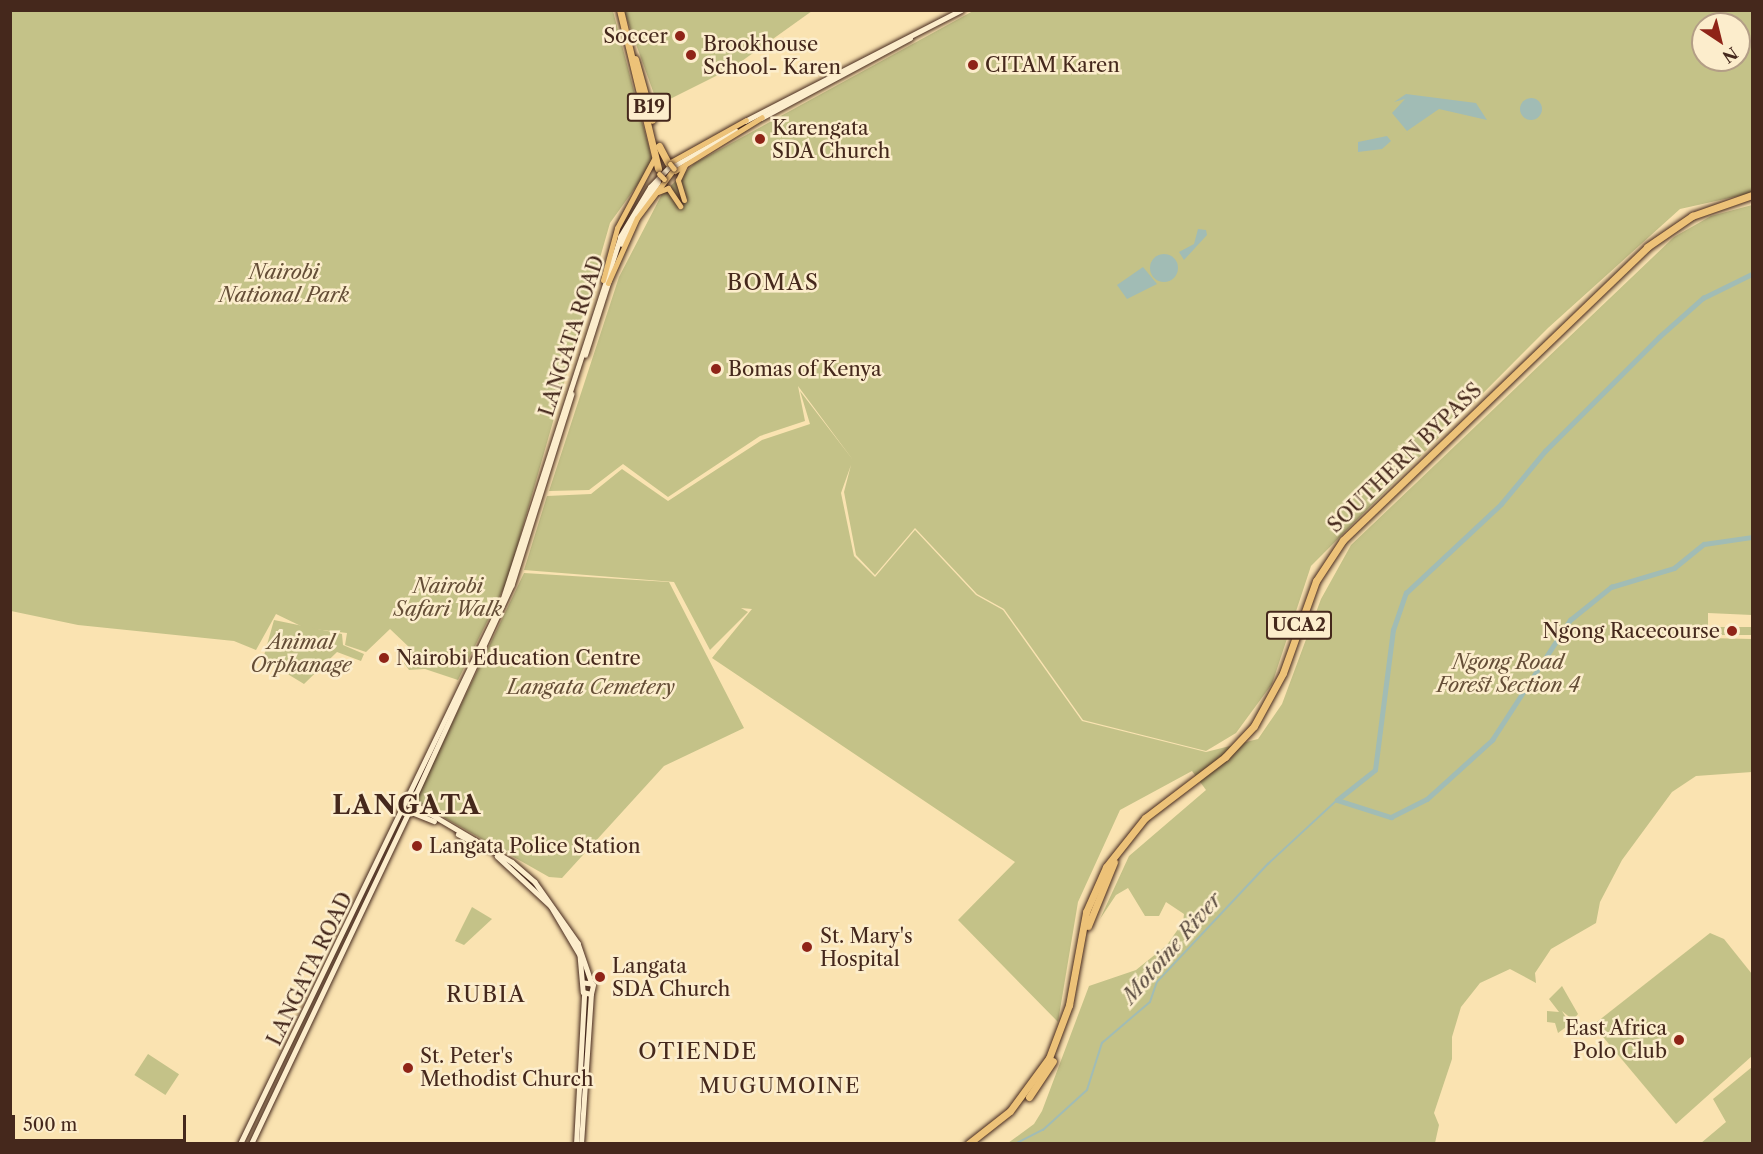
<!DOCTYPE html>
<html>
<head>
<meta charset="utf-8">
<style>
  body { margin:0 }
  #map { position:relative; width:1763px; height:1154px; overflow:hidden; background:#fae3b1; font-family:"Libre Caslon Text",serif }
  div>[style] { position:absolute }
  .green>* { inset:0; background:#c4c288; transform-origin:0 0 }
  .water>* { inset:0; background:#a1bcb5 }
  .round { border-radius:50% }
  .stream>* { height:1.5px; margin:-0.75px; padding:0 0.75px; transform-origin:0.75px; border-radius:0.75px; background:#a1bcb5 }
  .river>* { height:4.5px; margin:-2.25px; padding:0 2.25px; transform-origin:2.25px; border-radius:2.25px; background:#a1bcb5 }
  .roads { filter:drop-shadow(0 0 2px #45281c) drop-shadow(0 0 2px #45281c) }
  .secondary>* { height:4.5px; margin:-2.25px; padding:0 2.25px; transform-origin:2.25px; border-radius:2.25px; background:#fcedcc }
  .primary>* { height:5px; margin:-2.5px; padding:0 2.5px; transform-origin:2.5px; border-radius:2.5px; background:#edc278 }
  .highway>* { height:7px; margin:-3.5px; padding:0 3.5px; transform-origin:3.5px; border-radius:3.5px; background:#edc278 }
  .bridges { filter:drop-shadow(0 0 2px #45281c) drop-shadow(0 0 2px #45281c) }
  .primary-bridge>* { height:5px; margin:-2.5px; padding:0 2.5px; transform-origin:2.5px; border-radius:2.5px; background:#edc278 }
  .dots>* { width:16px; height:16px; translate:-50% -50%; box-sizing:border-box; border:3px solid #fcedcc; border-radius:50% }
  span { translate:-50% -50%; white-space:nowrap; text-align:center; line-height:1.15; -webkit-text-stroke:5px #fcedcc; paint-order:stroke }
  .shield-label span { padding:2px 4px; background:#fcedcc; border:2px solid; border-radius:4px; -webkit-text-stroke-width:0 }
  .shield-label { font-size:18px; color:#45281c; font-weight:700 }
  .poi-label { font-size:20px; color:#45281c }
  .right { translate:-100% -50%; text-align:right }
  .left { translate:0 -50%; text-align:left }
  .park-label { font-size:20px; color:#654e37; font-style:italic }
  .street-label { font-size:20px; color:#45281c }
  .water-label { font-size:21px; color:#5c4d42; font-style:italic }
  .neighbourhood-label { font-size:21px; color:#45281c; letter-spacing:1.5px }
  .quarter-label { font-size:22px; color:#45281c; letter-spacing:1.5px }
  .district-label { font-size:26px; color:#45281c; font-weight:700; letter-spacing:1.5px }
  .frame { position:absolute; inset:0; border:12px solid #45281c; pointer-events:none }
  .north { position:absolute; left:1691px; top:12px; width:60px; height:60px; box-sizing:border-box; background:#fcedcc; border:2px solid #b39e86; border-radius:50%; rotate:145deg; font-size:16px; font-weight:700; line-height:24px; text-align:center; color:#45281c }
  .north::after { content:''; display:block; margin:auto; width:21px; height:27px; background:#8f2418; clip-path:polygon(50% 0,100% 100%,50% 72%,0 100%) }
  .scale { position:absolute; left:12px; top:1115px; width:174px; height:27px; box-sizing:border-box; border:3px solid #45281c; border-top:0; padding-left:8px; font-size:18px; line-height:21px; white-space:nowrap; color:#45281c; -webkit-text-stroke:4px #fcedcc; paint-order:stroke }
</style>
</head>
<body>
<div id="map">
  <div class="green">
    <div style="clip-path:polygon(10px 11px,613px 11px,653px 163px,610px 223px,507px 582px,458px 680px,425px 669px,409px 670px,404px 663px,411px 649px,390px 629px,366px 652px,345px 645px,347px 633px,305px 628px,276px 614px,256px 650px,234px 641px,78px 625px,11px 611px)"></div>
    <div style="clip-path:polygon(624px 11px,812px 11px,732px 68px,658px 105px)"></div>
    <div style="clip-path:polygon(evenodd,973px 11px,1752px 11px,1752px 193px,1680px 209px,1548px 328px,1311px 566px,1272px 684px,1236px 733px,1206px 751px,1083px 720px,1004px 609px,977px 594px,915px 528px,875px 575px,856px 555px,844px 492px,851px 465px,841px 493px,854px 556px,875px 577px,915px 530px,976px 595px,1003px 610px,1082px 721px,1206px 752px,1258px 739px,1282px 704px,1321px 599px,1351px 545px,1674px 237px,1711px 216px,1752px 205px,1752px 615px,1708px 613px,1708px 638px,1752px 639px,1752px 772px,1696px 776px,1672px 792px,1622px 860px,1600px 902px,1596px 923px,1551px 949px,1535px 973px,1536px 983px,1510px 969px,1480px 983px,1461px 1007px,1452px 1037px,1452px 1059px,1434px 1113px,1439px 1125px,1435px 1143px,1008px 1143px,1034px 1124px,1042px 1111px,1089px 986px,1136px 970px,1167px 945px,1183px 922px,1184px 914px,1166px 902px,1159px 916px,1145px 916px,1128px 888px,1116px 895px,1100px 919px,1129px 856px,1206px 790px,1192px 771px,1120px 810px,1078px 902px,1058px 1022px,958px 920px,1015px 862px,712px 658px,752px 609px,741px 608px,748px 612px,710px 650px,674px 582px,524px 570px,547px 496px,591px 494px,622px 469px,668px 501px,762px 440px,810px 424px,800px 391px,853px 460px,798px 386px,805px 421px,760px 436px,668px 497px,623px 464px,589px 490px,549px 491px,619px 277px,662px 194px,695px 163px,973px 11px,1703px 24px,1739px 24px,1739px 60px,1703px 60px,1703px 24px)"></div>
    <div style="clip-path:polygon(524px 573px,669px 582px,744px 728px,664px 766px,562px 878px,549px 877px,415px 801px)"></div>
    <div style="clip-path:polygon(274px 620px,342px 634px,343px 645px,364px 654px,361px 661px,337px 652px,304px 684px,263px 659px)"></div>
    <div style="left:1712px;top:627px;width:40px;height:8px"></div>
    <div style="clip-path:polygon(472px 907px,492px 919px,464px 945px,455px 941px)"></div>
    <div style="clip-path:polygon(1710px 933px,1724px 939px,1752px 974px,1752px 1056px,1676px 1124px,1593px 1025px)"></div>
    <div style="clip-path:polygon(1562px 986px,1578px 1014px,1573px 1020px,1562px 1011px,1570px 1024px,1558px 1033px,1555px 1023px,1547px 1022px,1547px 1011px,1559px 1012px,1549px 999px)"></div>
    <div style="left:148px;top:1054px;width:37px;height:25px;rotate:33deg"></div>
    <div style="clip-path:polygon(1752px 1067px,1752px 1143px,1701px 1143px,1726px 1122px,1713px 1099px)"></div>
  </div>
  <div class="water">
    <div style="clip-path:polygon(1406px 94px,1476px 103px,1487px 120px,1439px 109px,1407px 131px,1392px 113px,1405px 99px,1394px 102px)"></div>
    <div class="round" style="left:1520px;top:98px;width:22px;height:22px"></div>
    <div style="clip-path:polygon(1387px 136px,1391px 141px,1382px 149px,1358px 152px,1358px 142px)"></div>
    <div style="clip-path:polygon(1198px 229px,1206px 230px,1207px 235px,1184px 260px,1179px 252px,1194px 244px)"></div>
    <div class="round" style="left:1150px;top:254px;width:28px;height:28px"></div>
    <div style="clip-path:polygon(1143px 267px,1157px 284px,1127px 299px,1117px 285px)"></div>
  </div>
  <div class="stream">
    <div style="left:1015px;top:1144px;width:31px;rotate:-27deg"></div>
    <div style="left:1043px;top:1130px;width:59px;rotate:-42.3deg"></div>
    <div style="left:1087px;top:1090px;width:49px;rotate:-72.3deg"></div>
    <div style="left:1102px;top:1043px;width:63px;rotate:-40.5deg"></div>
    <div style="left:1150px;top:1002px;width:21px;rotate:-71deg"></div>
    <div style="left:1157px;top:982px;width:162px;rotate:-46.8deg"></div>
    <div style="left:1268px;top:864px;width:94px;rotate:-42.8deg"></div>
  </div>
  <div class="river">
    <div style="left:1337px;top:800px;width:48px;rotate:-38.3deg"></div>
    <div style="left:1375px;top:770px;width:141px;rotate:-82.7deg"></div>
    <div style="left:1393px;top:630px;width:39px;rotate:-71deg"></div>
    <div style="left:1406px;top:593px;width:130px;rotate:-43.1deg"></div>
    <div style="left:1501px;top:504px;width:69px;rotate:-50.3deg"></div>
    <div style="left:1545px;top:451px;width:161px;rotate:-45deg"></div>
    <div style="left:1659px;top:337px;width:59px;rotate:-41.6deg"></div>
    <div style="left:1703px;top:298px;width:55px;rotate:-26.1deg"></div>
    <div style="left:1337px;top:800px;width:57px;rotate:17.5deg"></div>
    <div style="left:1391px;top:817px;width:40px;rotate:-26.6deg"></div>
    <div style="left:1427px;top:799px;width:88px;rotate:-42.2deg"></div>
    <div style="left:1492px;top:740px;width:143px;rotate:-57deg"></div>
    <div style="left:1570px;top:620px;width:53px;rotate:-38.8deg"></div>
    <div style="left:1611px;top:587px;width:66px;rotate:-16.8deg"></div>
    <div style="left:1674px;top:568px;width:38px;rotate:-39deg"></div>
    <div style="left:1704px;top:544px;width:49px;rotate:-8.3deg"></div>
  </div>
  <div class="roads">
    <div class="secondary">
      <div style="left:761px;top:118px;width:169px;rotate:-28.2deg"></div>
      <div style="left:745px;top:121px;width:243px;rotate:-27.2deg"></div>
      <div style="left:672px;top:167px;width:73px;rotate:-29.7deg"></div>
      <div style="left:621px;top:244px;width:72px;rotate:-59.2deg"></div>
      <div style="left:585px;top:355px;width:79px;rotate:-72.3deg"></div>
      <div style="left:572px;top:394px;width:200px;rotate:107.4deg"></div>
      <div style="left:512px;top:585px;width:240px;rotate:114.6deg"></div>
      <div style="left:412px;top:803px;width:116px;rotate:30.5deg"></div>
      <div style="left:512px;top:862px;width:30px;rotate:41deg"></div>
      <div style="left:535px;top:882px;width:75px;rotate:54.8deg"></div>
      <div style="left:578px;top:943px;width:43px;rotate:71.1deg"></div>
      <div style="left:592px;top:984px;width:8px;rotate:-173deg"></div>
      <div style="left:458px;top:834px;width:27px;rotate:28deg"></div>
      <div style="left:497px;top:856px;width:74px;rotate:42.8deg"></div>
      <div style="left:551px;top:906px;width:57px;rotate:59.4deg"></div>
      <div style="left:580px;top:955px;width:37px;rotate:85deg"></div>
      <div style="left:583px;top:992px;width:8px;rotate:14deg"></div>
      <div style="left:591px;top:994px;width:9px;rotate:-77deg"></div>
      <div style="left:240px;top:1144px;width:603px;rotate:-64.24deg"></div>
      <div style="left:502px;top:601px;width:383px;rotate:-72deg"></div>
      <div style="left:620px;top:237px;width:58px;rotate:-59deg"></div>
      <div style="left:650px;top:187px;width:33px;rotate:-46deg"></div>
      <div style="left:251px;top:1144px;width:369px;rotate:-64.6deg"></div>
      <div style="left:409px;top:811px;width:27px;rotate:22deg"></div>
      <div style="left:576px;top:1144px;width:150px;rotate:-86.9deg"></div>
      <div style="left:581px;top:1144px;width:150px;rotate:-86.2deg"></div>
    </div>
    <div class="primary">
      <div style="left:669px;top:163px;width:88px;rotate:-29.2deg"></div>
      <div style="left:675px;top:171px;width:102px;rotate:-31.8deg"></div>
      <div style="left:658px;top:192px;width:11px;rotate:-22deg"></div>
      <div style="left:668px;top:188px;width:22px;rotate:56deg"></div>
      <div style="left:684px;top:200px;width:21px;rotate:-107deg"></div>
      <div style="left:678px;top:180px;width:17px;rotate:-65deg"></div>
      <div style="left:603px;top:280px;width:54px;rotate:-74.9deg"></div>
      <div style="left:617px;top:228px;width:78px;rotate:-61.8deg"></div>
      <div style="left:608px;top:283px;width:71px;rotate:-66deg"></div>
      <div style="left:637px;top:218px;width:61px;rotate:-52.9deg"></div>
    </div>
    <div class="highway">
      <div style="left:620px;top:10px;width:163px;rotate:76.5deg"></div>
      <div style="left:635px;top:59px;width:63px;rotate:74.4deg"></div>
      <div style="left:659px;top:146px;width:19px;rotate:62deg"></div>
      <div style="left:1088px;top:926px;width:69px;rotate:-67.9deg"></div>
      <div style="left:1029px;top:1097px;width:43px;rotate:-56.3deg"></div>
      <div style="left:968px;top:1144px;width:53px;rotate:-38.2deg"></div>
      <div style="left:1010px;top:1111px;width:66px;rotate:-53.7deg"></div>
      <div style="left:1049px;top:1058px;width:57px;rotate:-69.3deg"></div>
      <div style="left:1069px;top:1005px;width:95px;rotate:-79.6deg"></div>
      <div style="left:1086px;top:912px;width:49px;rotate:-66deg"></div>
      <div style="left:1106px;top:867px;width:63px;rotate:-51.5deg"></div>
      <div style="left:1145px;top:818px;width:101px;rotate:-37.3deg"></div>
      <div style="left:1225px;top:757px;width:42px;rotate:-46.9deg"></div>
      <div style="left:1254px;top:726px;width:60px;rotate:-61.3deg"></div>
      <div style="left:1283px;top:673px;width:98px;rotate:-70.3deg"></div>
      <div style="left:1316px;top:581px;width:49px;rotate:-56.6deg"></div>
      <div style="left:1343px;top:540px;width:422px;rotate:-43.9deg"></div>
      <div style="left:1647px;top:247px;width:55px;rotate:-34.6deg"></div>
      <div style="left:1692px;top:216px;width:64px;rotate:-19.3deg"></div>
    </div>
  </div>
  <div class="bridges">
    <div class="primary-bridge">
      <div style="left:670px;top:164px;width:6px;rotate:51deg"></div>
      <div style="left:659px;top:174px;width:7px;rotate:45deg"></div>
    </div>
  </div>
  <div class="dots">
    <div style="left:680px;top:36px;background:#8f2418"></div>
    <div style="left:691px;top:55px;background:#8f2418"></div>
    <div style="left:973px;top:65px;background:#8f2418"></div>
    <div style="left:760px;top:139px;background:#8f2418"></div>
    <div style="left:716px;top:369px;background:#8f2418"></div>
    <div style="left:1732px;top:631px;background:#8f2418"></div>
    <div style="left:384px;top:658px;background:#8f2418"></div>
    <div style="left:417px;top:846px;background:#8f2418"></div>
    <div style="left:807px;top:947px;background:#8f2418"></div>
    <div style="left:600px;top:977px;background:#8f2418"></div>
    <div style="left:1679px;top:1040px;background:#8f2418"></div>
    <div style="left:408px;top:1068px;background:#8f2418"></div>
  </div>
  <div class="shield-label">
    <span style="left:649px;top:107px">B19</span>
    <span style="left:1299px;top:625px">UCA2</span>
  </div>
  <div class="poi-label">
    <span class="right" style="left:668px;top:36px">Soccer</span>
    <span class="left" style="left:703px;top:56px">Brookhouse<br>School- Karen</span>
    <span class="left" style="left:985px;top:65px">CITAM Karen</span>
    <span class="left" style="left:772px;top:140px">Karengata<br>SDA Church</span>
    <span class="left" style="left:728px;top:369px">Bomas of Kenya</span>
    <span class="right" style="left:1720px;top:631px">Ngong Racecourse</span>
    <span class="left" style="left:396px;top:658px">Nairobi Education Centre</span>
    <span class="left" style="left:429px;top:846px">Langata Police Station</span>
    <span class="left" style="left:820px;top:948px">St. Mary's<br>Hospital</span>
    <span class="left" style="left:612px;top:978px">Langata<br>SDA Church</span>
    <span class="right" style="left:1667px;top:1040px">East Africa<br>Polo Club</span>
    <span class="left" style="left:420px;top:1068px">St. Peter's<br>Methodist Church</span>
  </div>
  <div class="park-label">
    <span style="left:284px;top:284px">Nairobi<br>National Park</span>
    <span style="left:448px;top:598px">Nairobi<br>Safari Walk</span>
    <span style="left:301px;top:654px">Animal<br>Orphanage</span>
    <span style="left:1508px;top:674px">Ngong Road<br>Forest Section 4</span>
    <span style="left:591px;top:687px">Langata Cemetery</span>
  </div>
  <div class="street-label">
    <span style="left:572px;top:336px;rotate:-72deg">LANGATA ROAD</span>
    <span style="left:1405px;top:458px;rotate:-44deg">SOUTHERN BYPASS</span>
    <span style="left:310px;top:969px;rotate:-64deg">LANGATA ROAD</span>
  </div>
  <div class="water-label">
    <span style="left:1172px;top:948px;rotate:-49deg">Motoine River</span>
  </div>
  <div class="neighbourhood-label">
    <span style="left:780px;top:1086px">MUGUMOINE</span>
  </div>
  <div class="quarter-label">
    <span style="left:773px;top:283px">BOMAS</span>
    <span style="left:486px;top:995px">RUBIA</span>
    <span style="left:698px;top:1052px">OTIENDE</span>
  </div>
  <div class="district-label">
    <span style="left:407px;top:806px">LANGATA</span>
  </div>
  <div class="frame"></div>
  <div class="north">N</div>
  <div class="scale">500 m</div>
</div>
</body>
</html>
